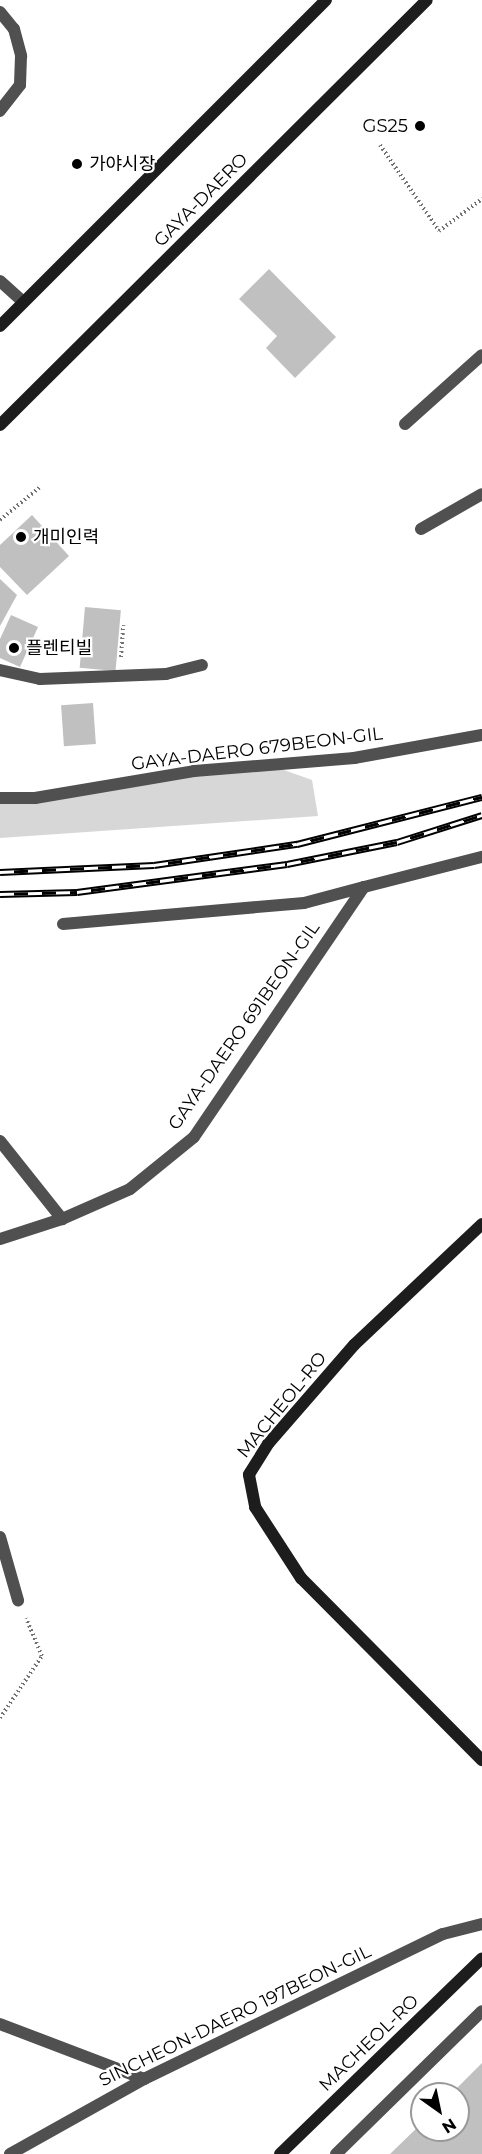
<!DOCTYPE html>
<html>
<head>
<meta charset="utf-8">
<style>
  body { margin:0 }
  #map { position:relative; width:482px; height:2154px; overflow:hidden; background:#fff; font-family:Montserrat,"Noto Sans KR",sans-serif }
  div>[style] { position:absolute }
  .green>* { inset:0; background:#d7d7d7 }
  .building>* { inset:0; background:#c0c0c0; transform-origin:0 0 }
  .path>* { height:4px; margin-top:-2px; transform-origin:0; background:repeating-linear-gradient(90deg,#727272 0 1.5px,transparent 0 4.5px) }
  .lane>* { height:12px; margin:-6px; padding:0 6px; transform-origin:6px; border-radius:6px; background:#505050 }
  .street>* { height:12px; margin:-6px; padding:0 6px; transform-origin:6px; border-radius:6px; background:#505050 }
  .secondary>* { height:12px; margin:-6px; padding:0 6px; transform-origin:6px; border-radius:6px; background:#1d1d1d }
  .rail>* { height:7px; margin-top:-3.5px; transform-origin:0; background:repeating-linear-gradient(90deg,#fff 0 14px,#000 0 28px); box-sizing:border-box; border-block:2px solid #000 }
  .dots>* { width:16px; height:16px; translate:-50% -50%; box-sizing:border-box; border:3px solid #fff; border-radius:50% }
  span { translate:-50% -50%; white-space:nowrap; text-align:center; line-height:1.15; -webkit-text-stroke:4.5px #fff; paint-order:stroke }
  .poi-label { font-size:18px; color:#000 }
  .right { translate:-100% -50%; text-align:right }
  .left { translate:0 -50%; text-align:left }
  .street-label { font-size:18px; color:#000 }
  .north { position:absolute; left:410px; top:2082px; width:60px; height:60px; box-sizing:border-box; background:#fff; border:2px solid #999; border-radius:50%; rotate:147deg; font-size:16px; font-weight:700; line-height:24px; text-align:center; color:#000 }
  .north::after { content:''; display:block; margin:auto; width:21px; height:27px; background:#000; clip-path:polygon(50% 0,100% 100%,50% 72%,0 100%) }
</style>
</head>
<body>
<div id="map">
  <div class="green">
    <div style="clip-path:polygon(270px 765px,312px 780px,318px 816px,0 838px,0 798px)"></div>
  </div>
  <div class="building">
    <div style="clip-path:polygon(269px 269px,336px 337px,295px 378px,266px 348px,277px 336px,239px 299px)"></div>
    <div style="clip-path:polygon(32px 515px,69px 556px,27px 595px,0 567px,0 545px)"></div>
    <div style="clip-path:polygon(0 579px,17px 595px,0 626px)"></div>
    <div style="left:85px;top:607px;width:36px;height:61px;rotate:5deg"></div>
    <div style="clip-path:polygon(11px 615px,38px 627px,20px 667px,0 658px,0 639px)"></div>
    <div style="left:93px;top:703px;width:41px;height:32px;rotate:86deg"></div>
    <div style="clip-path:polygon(482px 2063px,482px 2154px,390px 2154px,422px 2123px,422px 2130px,458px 2130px,458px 2094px,451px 2094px)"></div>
  </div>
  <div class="path">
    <div style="left:380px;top:145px;width:104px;rotate:55.5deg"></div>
    <div style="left:439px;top:231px;width:54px;rotate:-36.7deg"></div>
    <div style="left:0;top:520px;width:52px;rotate:-39.5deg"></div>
    <div style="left:121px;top:657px;width:32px;rotate:-86deg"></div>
    <div style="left:0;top:1718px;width:75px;rotate:-55.9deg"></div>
    <div style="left:42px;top:1656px;width:41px;rotate:-112.8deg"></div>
  </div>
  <div class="lane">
    <div style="left:0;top:12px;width:22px;rotate:51deg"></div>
    <div style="left:14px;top:29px;width:28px;rotate:75deg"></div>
    <div style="left:21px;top:56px;width:29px;rotate:92deg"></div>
    <div style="left:20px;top:85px;width:33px;rotate:128deg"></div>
    <div style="left:405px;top:424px;width:103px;rotate:-41.9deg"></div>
    <div style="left:421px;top:529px;width:70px;rotate:-29.8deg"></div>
    <div style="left:40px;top:679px;width:126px;rotate:-2.3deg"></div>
    <div style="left:166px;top:674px;width:37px;rotate:-14deg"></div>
    <div style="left:0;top:1141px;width:100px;rotate:51.5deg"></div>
    <div style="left:0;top:1537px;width:66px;rotate:74.1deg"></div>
    <div style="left:336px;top:2154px;width:204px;rotate:-44.4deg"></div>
  </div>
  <div class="street">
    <div style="left:0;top:281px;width:31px;rotate:42deg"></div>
    <div style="left:0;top:670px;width:41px;rotate:12.7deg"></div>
    <div style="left:0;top:798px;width:35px"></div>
    <div style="left:35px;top:798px;width:161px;rotate:-9.6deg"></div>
    <div style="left:194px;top:771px;width:161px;rotate:-4.6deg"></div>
    <div style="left:354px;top:758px;width:130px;rotate:-10.2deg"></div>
    <div style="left:63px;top:924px;width:242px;rotate:-5deg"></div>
    <div style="left:304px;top:903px;width:62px;rotate:-14.9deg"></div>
    <div style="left:0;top:1239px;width:65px;rotate:-17.9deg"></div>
    <div style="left:62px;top:1219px;width:74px;rotate:-23.8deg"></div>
    <div style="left:130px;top:1189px;width:82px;rotate:-39.1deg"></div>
    <div style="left:194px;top:1137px;width:302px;rotate:-55.8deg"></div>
    <div style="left:364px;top:887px;width:122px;rotate:-14.3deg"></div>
    <div style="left:0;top:2024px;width:154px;rotate:20.9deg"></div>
    <div style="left:10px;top:2154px;width:154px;rotate:-29.2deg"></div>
    <div style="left:144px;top:2079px;width:332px;rotate:-25.9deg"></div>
    <div style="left:443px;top:1934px;width:40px;rotate:-14.4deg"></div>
  </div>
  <div class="secondary">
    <div style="left:0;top:326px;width:461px;rotate:-45deg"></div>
    <div style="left:0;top:425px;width:602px;rotate:-44.87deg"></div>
    <div style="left:482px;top:1224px;width:176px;rotate:136.6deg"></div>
    <div style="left:354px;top:1345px;width:131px;rotate:131deg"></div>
    <div style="left:268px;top:1444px;width:36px;rotate:122deg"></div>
    <div style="left:249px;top:1475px;width:33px;rotate:79deg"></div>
    <div style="left:255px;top:1507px;width:85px;rotate:57.1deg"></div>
    <div style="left:301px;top:1578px;width:257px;rotate:45.2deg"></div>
    <div style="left:280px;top:2154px;width:281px;rotate:-44.1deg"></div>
  </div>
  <div class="rail">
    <div style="left:0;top:872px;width:154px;rotate:-2.6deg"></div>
    <div style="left:154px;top:865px;width:145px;rotate:-8.4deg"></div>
    <div style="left:297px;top:844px;width:191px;rotate:-14.3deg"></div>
    <div style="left:0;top:894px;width:77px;rotate:-1.5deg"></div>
    <div style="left:77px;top:892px;width:212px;rotate:-7.6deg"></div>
    <div style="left:287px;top:864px;width:112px;rotate:-11.3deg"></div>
    <div style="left:397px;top:842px;width:89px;rotate:-17.6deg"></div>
  </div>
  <div class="dots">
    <div style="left:420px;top:126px;background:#000"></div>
    <div style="left:77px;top:164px;background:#000"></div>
    <div style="left:21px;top:537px;background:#000"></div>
    <div style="left:14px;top:648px;background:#000"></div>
  </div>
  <div class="poi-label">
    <span class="right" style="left:408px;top:126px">GS25</span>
    <span class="left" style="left:89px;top:164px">가야시장</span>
    <span class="left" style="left:33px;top:537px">개미인력</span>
    <span class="left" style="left:26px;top:648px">플렌티빌</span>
  </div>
  <div class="street-label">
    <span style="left:201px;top:200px;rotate:-45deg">GAYA-DAERO</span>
    <span style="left:257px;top:749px;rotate:-7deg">GAYA-DAERO 679BEON-GIL</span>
    <span style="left:244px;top:1026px;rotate:-55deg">GAYA-DAERO 691BEON-GIL</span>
    <span style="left:282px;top:1405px;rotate:-51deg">MACHEOL-RO</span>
    <span style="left:235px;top:2016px;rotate:-26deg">SINCHEON-DAERO 197BEON-GIL</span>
    <span style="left:369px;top:2043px;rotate:-44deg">MACHEOL-RO</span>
  </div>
  <div class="north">N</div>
</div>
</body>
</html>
